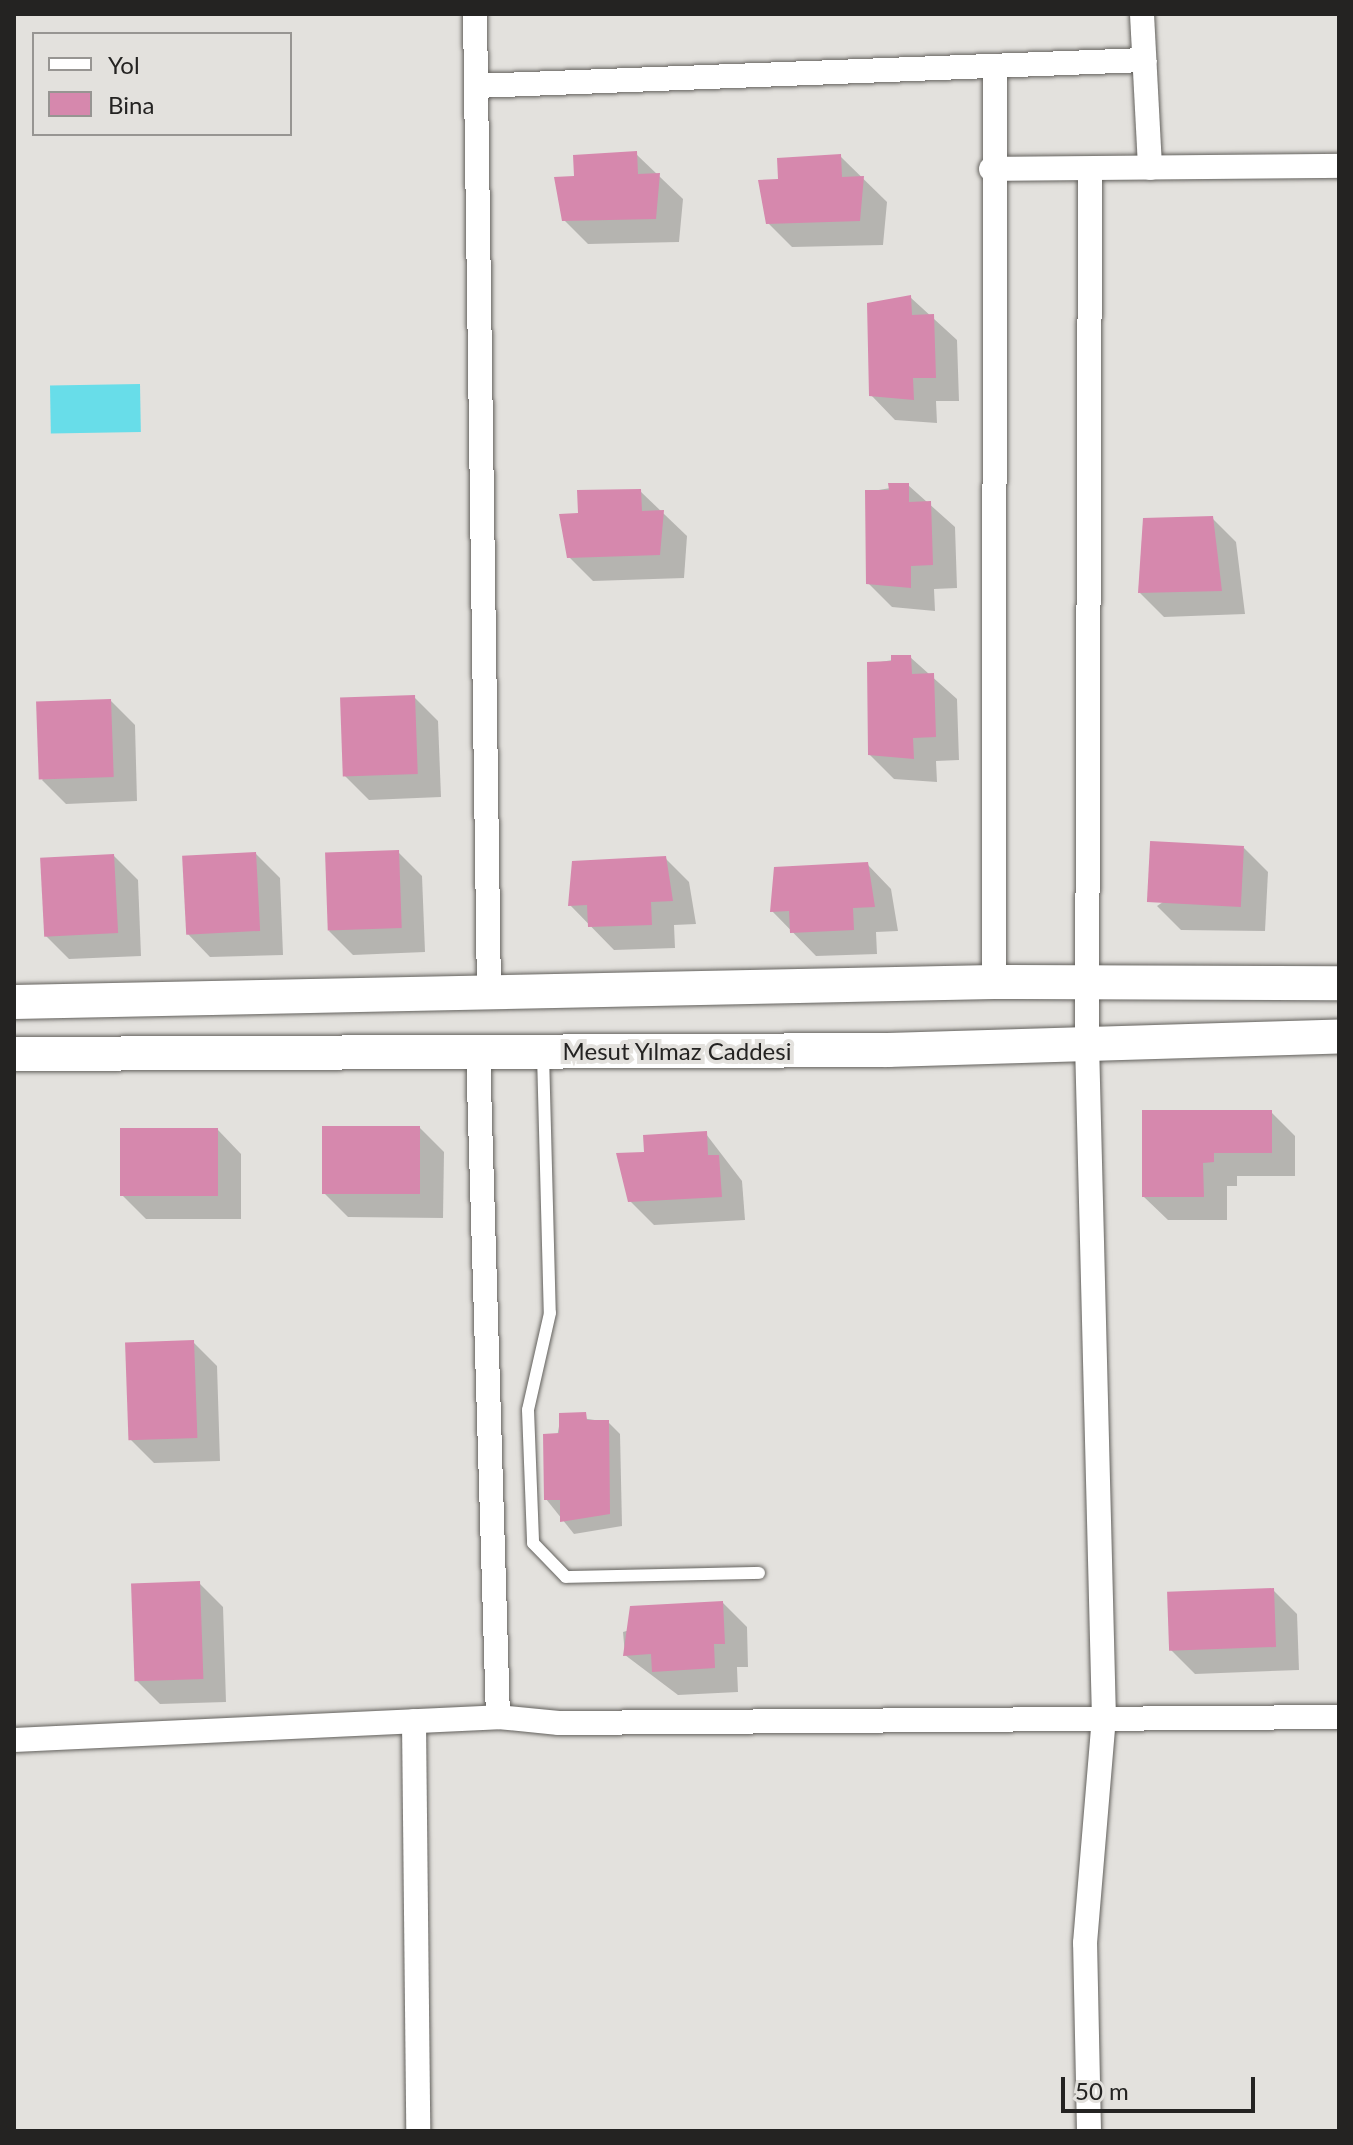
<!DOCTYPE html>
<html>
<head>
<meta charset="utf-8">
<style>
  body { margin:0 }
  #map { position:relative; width:1353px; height:2145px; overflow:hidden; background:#e3e1dd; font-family:Lato,sans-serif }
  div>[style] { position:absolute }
  .water>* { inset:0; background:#68dde9; transform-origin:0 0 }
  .shadow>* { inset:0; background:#0003 }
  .building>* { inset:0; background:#d688ad; transform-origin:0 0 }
  .roads { filter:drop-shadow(0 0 2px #63615d) drop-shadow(0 0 2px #63615d) }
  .service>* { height:12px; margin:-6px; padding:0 6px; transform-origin:6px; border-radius:6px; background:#fff }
  .minor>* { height:24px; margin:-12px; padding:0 12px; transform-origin:12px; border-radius:12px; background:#fff }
  .secondary>* { height:34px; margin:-17px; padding:0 17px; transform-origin:17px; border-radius:17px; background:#fff }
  span { translate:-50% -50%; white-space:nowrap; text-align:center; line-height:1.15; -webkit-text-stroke:8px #e3e1dd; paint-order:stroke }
  .street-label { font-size:24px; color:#242322 }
  .frame { position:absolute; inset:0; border:16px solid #242322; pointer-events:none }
  .legend { position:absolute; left:32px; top:32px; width:260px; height:104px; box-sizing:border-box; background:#e3e1dd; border:2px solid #979592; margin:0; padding:10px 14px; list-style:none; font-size:24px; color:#242322 }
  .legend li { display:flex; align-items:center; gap:16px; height:40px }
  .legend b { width:40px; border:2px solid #979592 }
  .scale { position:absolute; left:1061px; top:2077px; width:194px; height:36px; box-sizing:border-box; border:4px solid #242322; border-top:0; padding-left:10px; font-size:24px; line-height:28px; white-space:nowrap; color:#242322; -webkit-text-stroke:6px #e3e1dd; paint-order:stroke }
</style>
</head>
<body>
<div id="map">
  <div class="water">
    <div style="left:140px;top:384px;width:48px;height:90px;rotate:89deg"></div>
  </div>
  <div class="shadow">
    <div style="clip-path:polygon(636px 154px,683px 199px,679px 242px,588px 244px,564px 220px,576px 178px)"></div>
    <div style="clip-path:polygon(840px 156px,887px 202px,883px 245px,792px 247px,768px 223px)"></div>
    <div style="clip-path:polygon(910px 297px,957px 340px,959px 401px,936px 401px,937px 423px,895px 420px,871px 395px)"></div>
    <div style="clip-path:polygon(908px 485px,955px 527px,957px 588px,934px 589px,935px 611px,892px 607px,868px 583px,867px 492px)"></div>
    <div style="clip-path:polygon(640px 491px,687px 536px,684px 578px,593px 581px,569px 557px,580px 515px)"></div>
    <div style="clip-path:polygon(1212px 518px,1236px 542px,1245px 614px,1164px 617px,1140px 593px)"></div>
    <div style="clip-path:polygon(910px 657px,957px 699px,959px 760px,936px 761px,937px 782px,894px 779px,870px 755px,869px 664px)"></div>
    <div style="clip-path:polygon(414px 697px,438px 721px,441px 797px,369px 800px,345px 776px)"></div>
    <div style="clip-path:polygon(111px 701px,135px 725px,137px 801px,66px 804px,42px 780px)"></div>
    <div style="clip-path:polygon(1244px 848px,1268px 872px,1265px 931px,1181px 930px,1157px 906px)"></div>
    <div style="clip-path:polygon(398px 852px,422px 876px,425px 952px,353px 955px,329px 931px)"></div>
    <div style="clip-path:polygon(256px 854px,280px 878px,283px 955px,210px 957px,187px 933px)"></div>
    <div style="clip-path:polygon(114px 856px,138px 880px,141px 956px,69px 959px,45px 935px)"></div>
    <div style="clip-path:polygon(665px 858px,689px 882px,696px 924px,674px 925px,675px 948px,614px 950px,570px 905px)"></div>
    <div style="clip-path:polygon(867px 864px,891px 889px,898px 931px,876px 932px,877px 954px,816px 956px,772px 911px)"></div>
    <div style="clip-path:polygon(1271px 1112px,1295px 1136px,1295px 1176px,1237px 1176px,1237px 1186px,1227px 1186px,1227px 1220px,1168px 1220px,1144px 1197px)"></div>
    <div style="clip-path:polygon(420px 1128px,444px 1152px,443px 1218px,348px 1217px,324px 1193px)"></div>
    <div style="clip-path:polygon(218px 1130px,241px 1154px,241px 1219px,146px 1219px,122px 1195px)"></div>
    <div style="clip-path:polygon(706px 1134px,742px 1181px,745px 1220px,654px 1225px,630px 1201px,646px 1154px)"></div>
    <div style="clip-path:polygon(193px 1342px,217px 1366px,220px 1461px,154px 1463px,130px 1439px)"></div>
    <div style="clip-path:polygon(561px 1415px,608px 1422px,620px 1434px,622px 1526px,574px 1534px,546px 1499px)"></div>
    <div style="clip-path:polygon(199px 1583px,223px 1607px,226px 1702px,160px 1704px,136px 1680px)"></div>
    <div style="clip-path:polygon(1273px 1590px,1297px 1614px,1299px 1670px,1195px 1674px,1171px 1650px)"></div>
    <div style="clip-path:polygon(723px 1603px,747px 1627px,748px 1667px,737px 1667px,738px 1692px,678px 1695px,625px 1655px,623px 1632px)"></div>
  </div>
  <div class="building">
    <div style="clip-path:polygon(637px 151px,638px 174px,660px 173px,656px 219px,562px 221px,554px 177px,574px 176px,573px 155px)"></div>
    <div style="clip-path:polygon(841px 154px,842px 177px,864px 176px,860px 221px,766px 224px,758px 180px,778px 179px,777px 158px)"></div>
    <div style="clip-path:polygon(911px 295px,912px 315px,934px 314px,936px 378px,913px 378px,914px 400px,869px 396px,867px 303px)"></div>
    <div style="clip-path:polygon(888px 483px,909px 483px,909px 502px,931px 501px,933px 565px,911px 566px,911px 588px,866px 584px,865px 490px,889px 490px)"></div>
    <div style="clip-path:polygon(641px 489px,642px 511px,664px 510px,660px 555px,567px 558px,559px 514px,578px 513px,577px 490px)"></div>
    <div style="clip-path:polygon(1213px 516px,1222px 591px,1138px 593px,1143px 518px)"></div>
    <div style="clip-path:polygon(891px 655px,911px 655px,912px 674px,934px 673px,936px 737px,913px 738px,914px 759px,868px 755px,867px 662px,891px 661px)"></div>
    <div style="left:415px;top:695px;width:79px;height:75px;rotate:88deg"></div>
    <div style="left:111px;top:699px;width:78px;height:75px;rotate:88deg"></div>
    <div style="left:1244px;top:846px;width:61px;height:94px;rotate:93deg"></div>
    <div style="left:399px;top:850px;width:78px;height:74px;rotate:88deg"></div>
    <div style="left:256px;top:852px;width:79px;height:74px;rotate:87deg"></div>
    <div style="left:114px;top:854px;width:79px;height:74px;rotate:87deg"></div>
    <div style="clip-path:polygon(666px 856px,673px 901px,651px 902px,652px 925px,588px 927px,587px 905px,568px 906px,572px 861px)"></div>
    <div style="clip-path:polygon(868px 862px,875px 907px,853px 908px,854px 930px,790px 933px,789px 911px,770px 912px,774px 867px)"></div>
    <div style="clip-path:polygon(1142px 1110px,1272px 1110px,1272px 1153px,1214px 1153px,1214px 1162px,1203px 1163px,1204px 1197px,1142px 1197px)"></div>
    <div style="left:322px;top:1126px;width:98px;height:68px"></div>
    <div style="left:120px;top:1128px;width:98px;height:68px"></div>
    <div style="clip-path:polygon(707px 1131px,708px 1155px,719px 1155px,722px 1197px,628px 1202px,616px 1153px,644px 1152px,643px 1135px)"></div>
    <div style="left:194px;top:1340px;width:98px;height:69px;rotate:88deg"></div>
    <div style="clip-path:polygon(586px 1412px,587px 1420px,609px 1420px,610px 1514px,560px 1522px,560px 1500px,544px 1500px,543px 1434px,559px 1433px,559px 1413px)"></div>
    <div style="left:200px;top:1581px;width:98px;height:69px;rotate:88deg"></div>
    <div style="left:1274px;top:1588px;width:59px;height:107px;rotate:88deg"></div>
    <div style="clip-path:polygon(723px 1601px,725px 1644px,714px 1644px,715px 1668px,652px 1672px,651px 1654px,623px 1656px,630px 1606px)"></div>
  </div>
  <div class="roads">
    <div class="service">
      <div style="left:543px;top:1054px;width:259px;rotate:88.5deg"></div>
      <div style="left:550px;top:1313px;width:99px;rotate:102.8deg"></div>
      <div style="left:528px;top:1410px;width:133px;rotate:87.8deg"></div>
      <div style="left:533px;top:1543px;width:47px;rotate:45.9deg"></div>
      <div style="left:566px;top:1577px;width:193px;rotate:-1.2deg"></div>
    </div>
    <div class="minor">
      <div style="left:475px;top:14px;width:979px;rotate:89.18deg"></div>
      <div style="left:1142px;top:14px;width:154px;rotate:87deg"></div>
      <div style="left:476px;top:86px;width:669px;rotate:-2.23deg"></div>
      <div style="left:991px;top:169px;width:348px;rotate:-0.5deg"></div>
      <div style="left:994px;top:982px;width:914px;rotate:-89.94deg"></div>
      <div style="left:478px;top:1052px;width:665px;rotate:88.28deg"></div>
      <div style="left:414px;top:1721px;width:410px;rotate:89.4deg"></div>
      <div style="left:14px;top:1740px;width:485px;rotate:-2.7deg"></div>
      <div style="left:498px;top:1717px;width:61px;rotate:5.6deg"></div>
      <div style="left:559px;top:1723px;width:780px;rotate:-0.44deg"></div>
      <div style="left:1089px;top:2131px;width:188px;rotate:-91.2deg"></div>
      <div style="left:1085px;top:1943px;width:225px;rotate:-85.2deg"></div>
      <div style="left:1104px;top:1719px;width:678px;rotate:-91.44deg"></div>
      <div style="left:1087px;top:1041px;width:872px;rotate:-89.8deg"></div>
    </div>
    <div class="secondary">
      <div style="left:14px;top:1002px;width:980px;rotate:-1.17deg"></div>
      <div style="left:994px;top:982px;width:345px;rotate:0.2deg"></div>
      <div style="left:14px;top:1054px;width:874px;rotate:-0.26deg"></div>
      <div style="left:888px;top:1050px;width:451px;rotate:-1.7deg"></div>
    </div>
  </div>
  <div class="street-label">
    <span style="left:677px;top:1051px">Mesut Yılmaz Caddesi</span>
  </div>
  <div class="frame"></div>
  <ul class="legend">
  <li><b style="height:10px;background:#fff"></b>Yol</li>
  <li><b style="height:22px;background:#d688ad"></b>Bina</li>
  </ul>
  <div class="scale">50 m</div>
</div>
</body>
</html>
